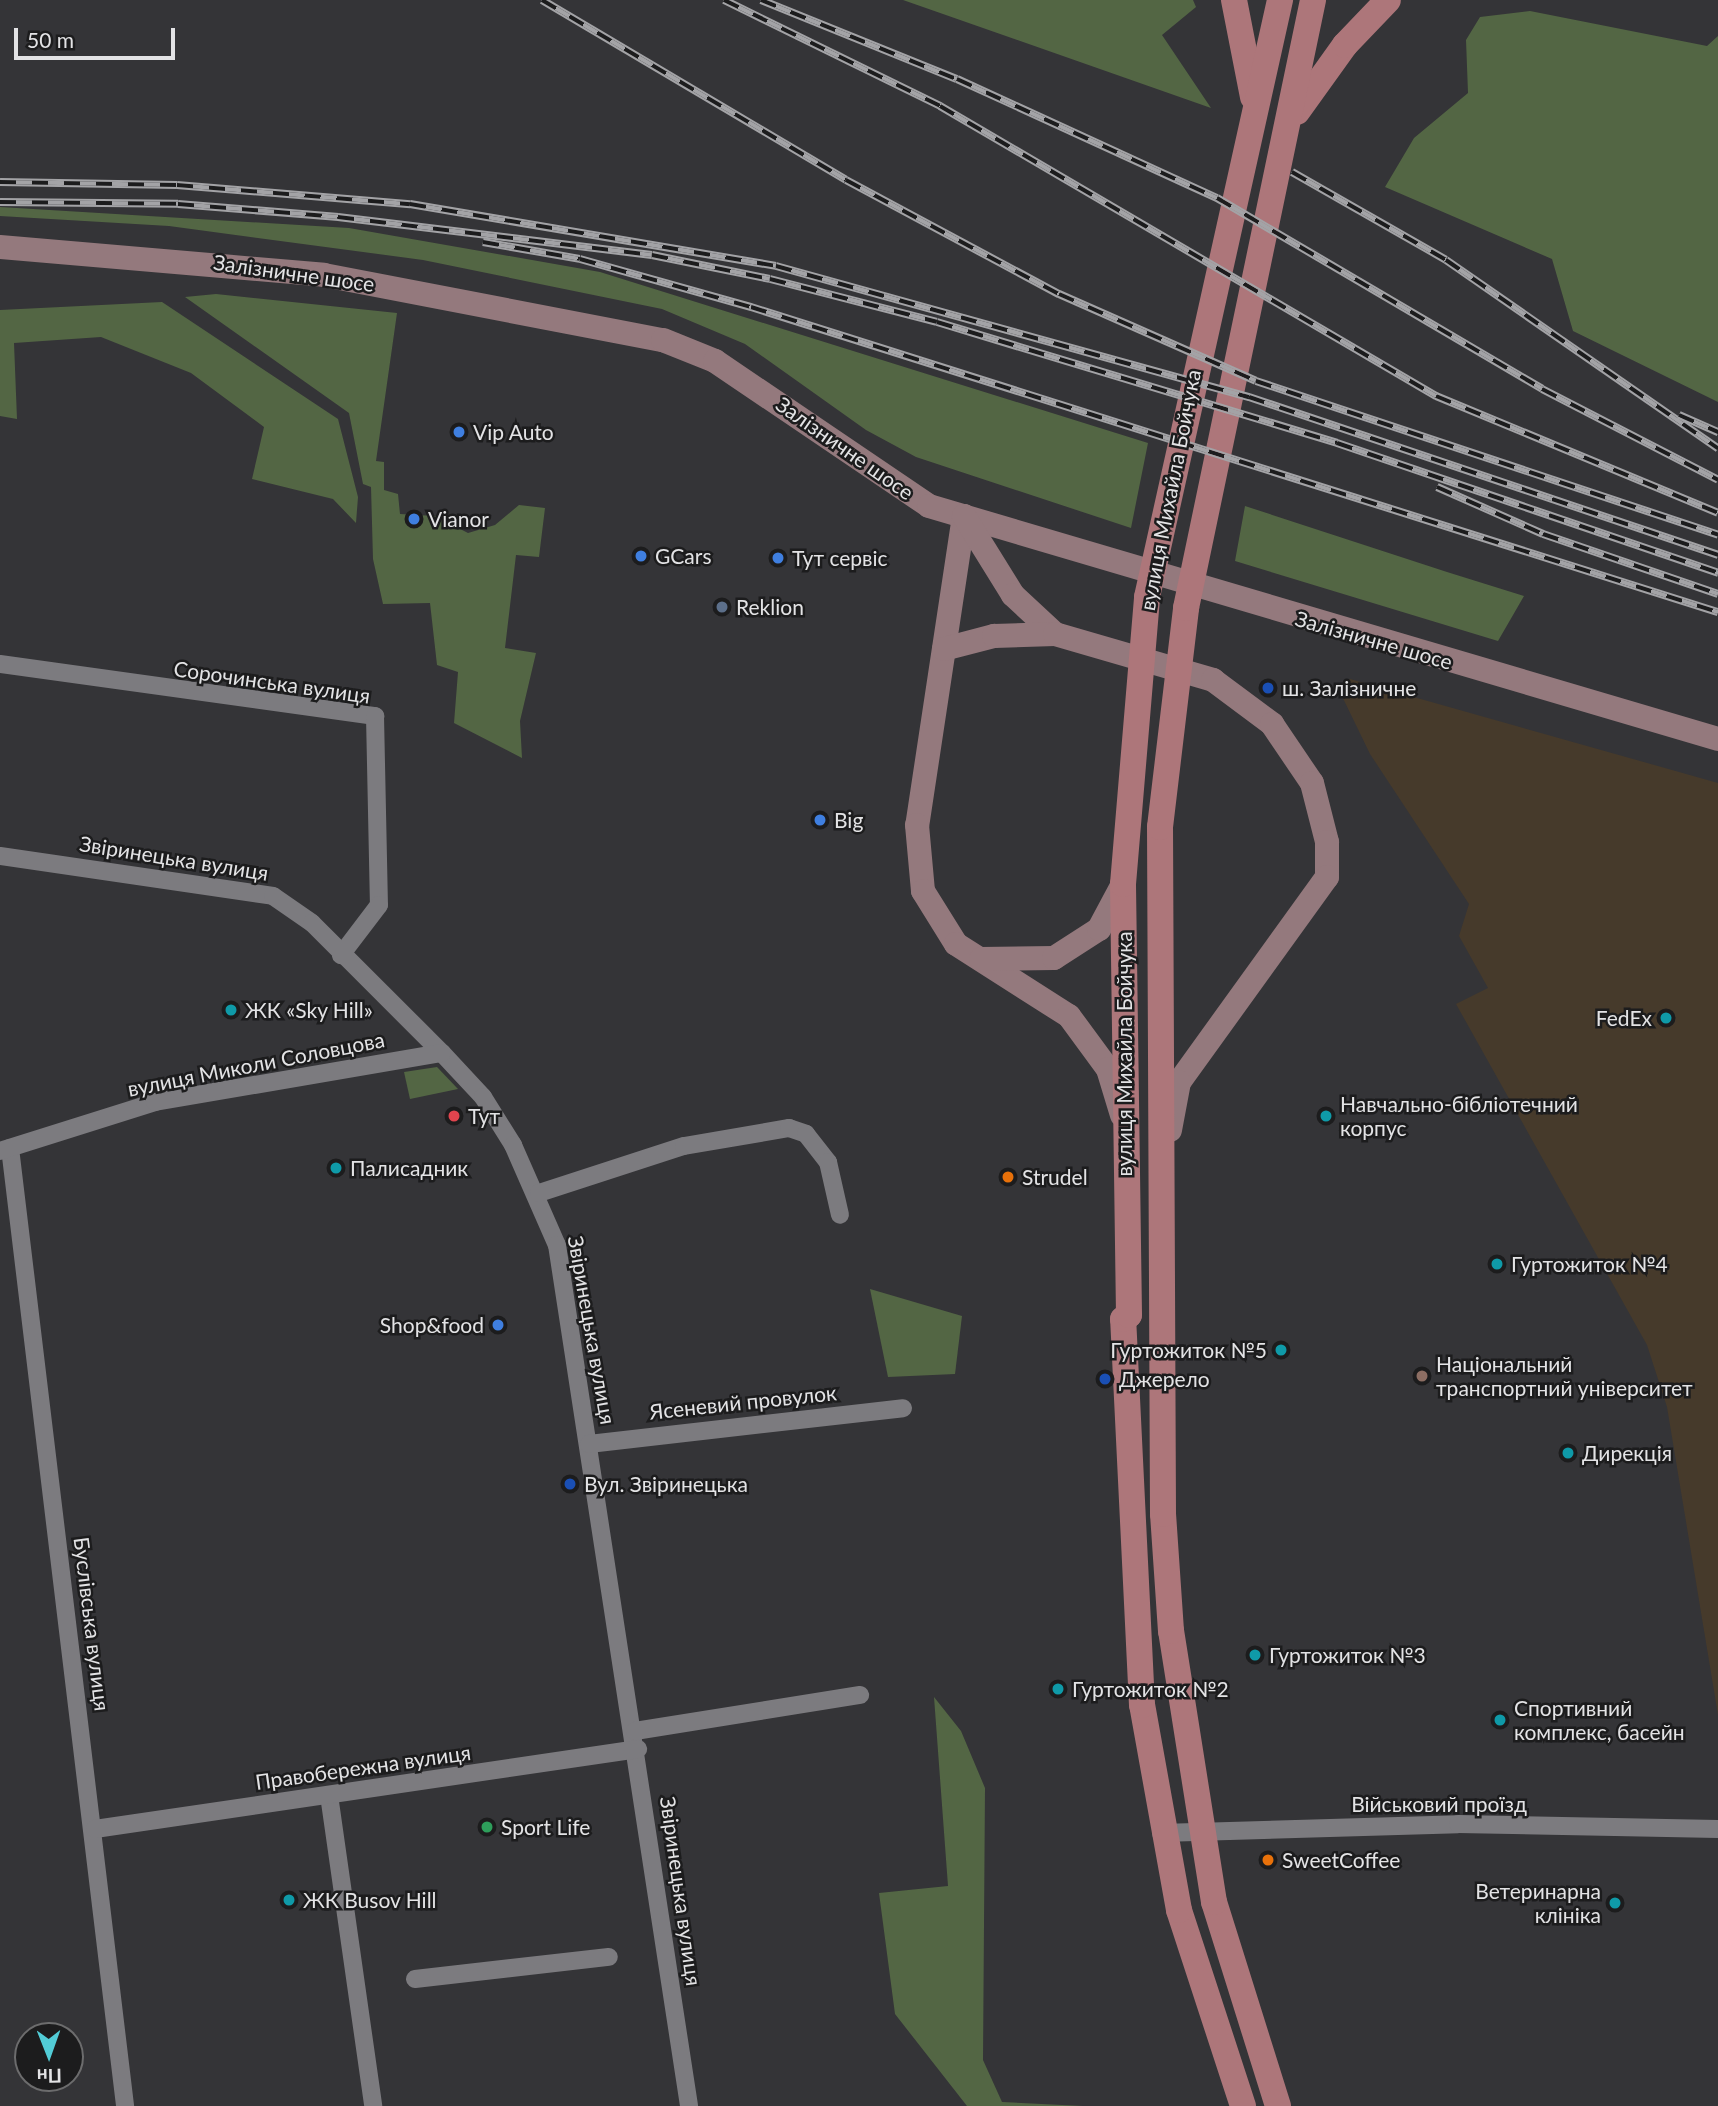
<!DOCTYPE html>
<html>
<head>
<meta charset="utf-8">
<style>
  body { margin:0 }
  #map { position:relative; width:1718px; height:2106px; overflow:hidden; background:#343437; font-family:Lato,sans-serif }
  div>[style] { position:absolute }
  .industrial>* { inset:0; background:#463a2b }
  .green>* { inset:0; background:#536644 }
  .street>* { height:18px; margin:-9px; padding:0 9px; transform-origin:9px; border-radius:9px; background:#7c7b7f }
  .secondary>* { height:24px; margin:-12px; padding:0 12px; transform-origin:12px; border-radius:12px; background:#94797d }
  .primary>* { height:26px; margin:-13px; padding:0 13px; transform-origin:13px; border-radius:13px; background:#ad767a }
  .rail>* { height:8px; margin-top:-4px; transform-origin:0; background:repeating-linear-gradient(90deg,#1c1c1d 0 16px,#a3a3a6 0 32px); box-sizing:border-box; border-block:2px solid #a3a3a6 }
  .dots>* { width:19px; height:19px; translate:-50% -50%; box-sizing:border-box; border:4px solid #1c1c1d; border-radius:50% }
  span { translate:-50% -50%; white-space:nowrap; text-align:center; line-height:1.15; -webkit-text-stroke:5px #1c1c1d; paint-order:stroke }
  .street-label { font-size:21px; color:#e3e3e5 }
  .poi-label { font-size:21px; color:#e3e3e5 }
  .left { translate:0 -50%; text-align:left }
  .right { translate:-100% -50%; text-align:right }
  .north { position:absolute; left:14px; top:2022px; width:70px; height:70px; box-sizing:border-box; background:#1c1c1d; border:2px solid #6c6c6d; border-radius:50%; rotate:179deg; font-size:19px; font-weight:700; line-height:28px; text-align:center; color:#e3e3e5 }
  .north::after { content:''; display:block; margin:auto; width:24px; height:32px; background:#52ccd6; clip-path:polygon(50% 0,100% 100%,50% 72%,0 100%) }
  .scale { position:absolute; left:14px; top:28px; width:161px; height:32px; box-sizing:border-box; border:4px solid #e3e3e5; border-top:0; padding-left:9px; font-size:21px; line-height:24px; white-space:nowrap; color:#e3e3e5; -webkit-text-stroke:5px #1c1c1d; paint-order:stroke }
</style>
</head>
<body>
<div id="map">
  <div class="industrial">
    <div style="clip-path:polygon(1350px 679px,1718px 783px,1718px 1715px,1667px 1407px,1647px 1345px,1456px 1004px,1488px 988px,1459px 936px,1469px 904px,1370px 754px,1338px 688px)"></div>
  </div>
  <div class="green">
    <div style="clip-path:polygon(903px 0,1193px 0,1196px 7px,1162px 35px,1211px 108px)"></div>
    <div style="clip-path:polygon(1530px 11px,1707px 46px,1718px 36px,1718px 402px,1573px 331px,1552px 259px,1385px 187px,1414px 138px,1468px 93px,1466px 40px,1480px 17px)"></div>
    <div style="clip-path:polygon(0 207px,349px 228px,600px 272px,1148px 443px,1131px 528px,916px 457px,866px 430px,745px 344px,662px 309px,423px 260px,169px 226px,0 216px)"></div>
    <div style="clip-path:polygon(216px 294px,397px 313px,376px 461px,384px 462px,384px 490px,398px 494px,400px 514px,435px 516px,468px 533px,495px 525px,519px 505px,545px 508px,539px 557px,516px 555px,505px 648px,536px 653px,520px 721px,522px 758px,454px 723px,458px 672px,437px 665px,430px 603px,383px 604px,373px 559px,371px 487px,363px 484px,349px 413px,185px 297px)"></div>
    <div style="clip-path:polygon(162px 302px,338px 419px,358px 497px,356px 523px,333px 499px,252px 479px,264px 427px,191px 373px,101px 337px,14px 343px,17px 419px,0 416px,0 310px)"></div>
    <div style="clip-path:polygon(1245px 506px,1447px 572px,1524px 596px,1498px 641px,1235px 561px)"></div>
    <div style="clip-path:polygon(437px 1067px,458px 1089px,410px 1099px,404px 1072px)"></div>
    <div style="clip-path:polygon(870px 1289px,962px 1316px,955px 1374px,888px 1377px)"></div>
    <div style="clip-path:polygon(934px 1697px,961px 1731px,985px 1788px,983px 2060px,1002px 2102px,1083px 2106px,967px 2106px,895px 2014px,879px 1893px,948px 1886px)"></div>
  </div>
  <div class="street">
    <div style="left:0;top:664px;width:379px;rotate:7.9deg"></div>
    <div style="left:375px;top:716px;width:189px;rotate:88.8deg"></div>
    <div style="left:379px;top:905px;width:63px;rotate:127.2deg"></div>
    <div style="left:0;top:856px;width:276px;rotate:8.3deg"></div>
    <div style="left:273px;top:896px;width:47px;rotate:34.7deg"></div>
    <div style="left:312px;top:923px;width:184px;rotate:45deg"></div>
    <div style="left:442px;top:1053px;width:60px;rotate:47deg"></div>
    <div style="left:483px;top:1097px;width:57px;rotate:58deg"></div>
    <div style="left:513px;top:1145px;width:109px;rotate:66.3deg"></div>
    <div style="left:557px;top:1245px;width:871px;rotate:81.28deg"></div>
    <div style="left:10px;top:1148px;width:965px;rotate:83.15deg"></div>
    <div style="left:0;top:1151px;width:163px;rotate:-17.5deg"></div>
    <div style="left:155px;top:1102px;width:291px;rotate:-9.7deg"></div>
    <div style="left:539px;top:1193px;width:152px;rotate:-18deg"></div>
    <div style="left:684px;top:1146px;width:107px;rotate:-9.7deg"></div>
    <div style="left:789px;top:1128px;width:18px;rotate:19deg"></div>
    <div style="left:806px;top:1134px;width:36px;rotate:52deg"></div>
    <div style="left:828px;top:1162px;width:54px;rotate:77.2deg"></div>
    <div style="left:589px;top:1444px;width:316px;rotate:-6.5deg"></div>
    <div style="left:635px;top:1731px;width:228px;rotate:-9.1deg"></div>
    <div style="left:329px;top:1795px;width:314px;rotate:81.9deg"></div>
    <div style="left:95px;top:1829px;width:549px;rotate:-8.38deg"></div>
    <div style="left:1161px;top:1833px;width:297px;rotate:-1.7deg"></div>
    <div style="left:1458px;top:1824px;width:260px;rotate:1.1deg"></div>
    <div style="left:415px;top:1979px;width:195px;rotate:-6.5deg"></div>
  </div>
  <div class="secondary">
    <div style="left:0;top:247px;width:325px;rotate:4.9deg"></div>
    <div style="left:324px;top:275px;width:345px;rotate:10.9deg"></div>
    <div style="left:663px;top:340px;width:56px;rotate:22deg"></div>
    <div style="left:715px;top:361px;width:258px;rotate:34.1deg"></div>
    <div style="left:929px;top:506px;width:823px;rotate:16.45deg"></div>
    <div style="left:964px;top:516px;width:313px;rotate:98.6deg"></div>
    <div style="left:917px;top:825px;width:66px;rotate:84.8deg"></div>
    <div style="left:923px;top:891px;width:62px;rotate:58.1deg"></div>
    <div style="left:956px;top:944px;width:134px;rotate:32.5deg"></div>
    <div style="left:1069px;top:1016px;width:66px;rotate:53.7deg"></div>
    <div style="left:1108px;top:1069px;width:48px;rotate:73.1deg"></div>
    <div style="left:964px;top:516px;width:93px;rotate:58.2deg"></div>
    <div style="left:1013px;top:595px;width:57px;rotate:42.9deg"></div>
    <div style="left:944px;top:649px;width:52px;rotate:-14.6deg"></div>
    <div style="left:994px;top:636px;width:61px;rotate:-1.9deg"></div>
    <div style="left:1055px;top:634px;width:165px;rotate:16.2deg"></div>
    <div style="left:1213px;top:680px;width:74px;rotate:36.7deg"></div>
    <div style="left:1272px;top:724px;width:71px;rotate:55.9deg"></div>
    <div style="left:1312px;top:783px;width:61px;rotate:75.7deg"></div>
    <div style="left:1327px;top:842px;width:35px;rotate:90deg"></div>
    <div style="left:1327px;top:877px;width:253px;rotate:125.8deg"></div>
    <div style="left:1179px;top:1082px;width:49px;rotate:100.6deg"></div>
    <div style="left:981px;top:959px;width:73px;rotate:-0.8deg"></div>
    <div style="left:1054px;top:958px;width:54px;rotate:-32.8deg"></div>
    <div style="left:1099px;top:929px;width:51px;rotate:-61.9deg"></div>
  </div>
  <div class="primary">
    <div style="left:1234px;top:0;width:99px;rotate:78.9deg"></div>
    <div style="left:1297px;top:112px;width:82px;rotate:-54.4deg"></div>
    <div style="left:1345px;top:45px;width:62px;rotate:-46.3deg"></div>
    <div style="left:1243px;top:2106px;width:206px;rotate:-108.1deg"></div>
    <div style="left:1179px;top:1910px;width:208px;rotate:-100.2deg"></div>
    <div style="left:1142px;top:1705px;width:386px;rotate:-92.8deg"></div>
    <div style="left:1123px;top:1319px;width:7px;rotate:-34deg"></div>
    <div style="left:1129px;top:1315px;width:431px;rotate:-90.8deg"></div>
    <div style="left:1123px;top:884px;width:288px;rotate:-85.2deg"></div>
    <div style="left:1147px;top:597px;width:612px;rotate:-77.44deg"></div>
    <div style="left:1278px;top:2106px;width:214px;rotate:-107.4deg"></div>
    <div style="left:1214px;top:1902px;width:274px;rotate:-99deg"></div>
    <div style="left:1171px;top:1631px;width:117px;rotate:-93.9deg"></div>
    <div style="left:1163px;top:1514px;width:687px;rotate:-90.25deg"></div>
    <div style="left:1160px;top:827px;width:221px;rotate:-83.2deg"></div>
    <div style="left:1186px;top:608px;width:621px;rotate:-78.2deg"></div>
  </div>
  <div class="rail">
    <div style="left:542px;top:0;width:353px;rotate:30.6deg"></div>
    <div style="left:846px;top:180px;width:242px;rotate:28.2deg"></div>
    <div style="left:1059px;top:294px;width:215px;rotate:23.8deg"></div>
    <div style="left:1256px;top:381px;width:487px;rotate:18.4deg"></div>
    <div style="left:724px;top:0;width:241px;rotate:26.1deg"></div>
    <div style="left:940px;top:106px;width:575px;rotate:30.31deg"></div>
    <div style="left:1436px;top:396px;width:305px;rotate:22.5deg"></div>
    <div style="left:761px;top:0;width:211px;rotate:22deg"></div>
    <div style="left:957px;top:79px;width:286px;rotate:24.6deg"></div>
    <div style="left:1217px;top:198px;width:377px;rotate:30.4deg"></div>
    <div style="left:1542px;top:389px;width:198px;rotate:27.3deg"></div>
    <div style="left:1292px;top:172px;width:177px;rotate:29.7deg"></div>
    <div style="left:1446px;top:260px;width:331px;rotate:34.7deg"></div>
    <div style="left:0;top:182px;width:177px;rotate:1deg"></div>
    <div style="left:177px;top:185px;width:234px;rotate:4.7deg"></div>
    <div style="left:410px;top:204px;width:371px;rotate:9.6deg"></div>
    <div style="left:776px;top:266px;width:491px;rotate:15.5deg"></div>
    <div style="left:1249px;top:397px;width:495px;rotate:18.6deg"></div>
    <div style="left:0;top:202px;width:178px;rotate:0.6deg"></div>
    <div style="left:178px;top:204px;width:161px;rotate:4.6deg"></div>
    <div style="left:338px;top:217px;width:316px;rotate:6.9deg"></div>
    <div style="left:652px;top:255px;width:120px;rotate:11.5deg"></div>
    <div style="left:770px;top:279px;width:172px;rotate:14.4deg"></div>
    <div style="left:937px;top:322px;width:418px;rotate:16.8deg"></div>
    <div style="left:1337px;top:443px;width:403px;rotate:18.8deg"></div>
    <div style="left:483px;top:242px;width:98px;rotate:9.9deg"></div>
    <div style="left:580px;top:259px;width:178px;rotate:15.7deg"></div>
    <div style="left:751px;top:307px;width:1014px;rotate:17.51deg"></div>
    <div style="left:1679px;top:415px;width:43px;rotate:23.6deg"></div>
    <div style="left:1437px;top:487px;width:116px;rotate:23.9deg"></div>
    <div style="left:1543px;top:534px;width:185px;rotate:18.9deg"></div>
  </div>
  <div class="dots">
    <div style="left:459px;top:432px;background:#3f7fe0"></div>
    <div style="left:414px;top:519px;background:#3f7fe0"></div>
    <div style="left:641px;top:556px;background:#3f7fe0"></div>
    <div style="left:778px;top:558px;background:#3f7fe0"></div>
    <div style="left:722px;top:607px;background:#5c6f8a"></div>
    <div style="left:1268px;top:688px;background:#1a4fb4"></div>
    <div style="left:820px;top:820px;background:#3f7fe0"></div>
    <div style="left:231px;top:1010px;background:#0f9aa8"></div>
    <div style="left:1666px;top:1018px;background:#0f9aa8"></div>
    <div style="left:454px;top:1116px;background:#e0444e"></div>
    <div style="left:1326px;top:1116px;background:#0f9aa8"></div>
    <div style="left:336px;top:1168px;background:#0f9aa8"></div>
    <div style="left:1008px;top:1177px;background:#e8710a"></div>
    <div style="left:1497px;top:1264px;background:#0f9aa8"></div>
    <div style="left:498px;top:1325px;background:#3f7fe0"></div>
    <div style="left:1281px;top:1350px;background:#0f9aa8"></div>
    <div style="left:1422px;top:1376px;background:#8d6e63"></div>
    <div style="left:1105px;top:1379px;background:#1a4fb4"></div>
    <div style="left:1568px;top:1453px;background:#0f9aa8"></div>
    <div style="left:570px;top:1484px;background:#1a4fb4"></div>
    <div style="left:1255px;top:1655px;background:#0f9aa8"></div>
    <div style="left:1058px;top:1689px;background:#0f9aa8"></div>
    <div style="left:1500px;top:1720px;background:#0f9aa8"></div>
    <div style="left:487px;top:1827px;background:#2e9e5b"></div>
    <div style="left:1268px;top:1860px;background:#e8710a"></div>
    <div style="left:289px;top:1900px;background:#0f9aa8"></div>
    <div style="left:1615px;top:1903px;background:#0f9aa8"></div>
  </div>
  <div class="street-label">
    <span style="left:294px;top:273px;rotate:8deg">Залізничне шосе</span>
    <span style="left:845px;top:448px;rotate:35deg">Залізничне шосе</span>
    <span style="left:1170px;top:490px;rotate:-79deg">вулиця Михайла Бойчука</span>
    <span style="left:1374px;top:640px;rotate:16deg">Залізничне шосе</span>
    <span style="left:272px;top:682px;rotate:8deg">Сорочинська вулиця</span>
    <span style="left:174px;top:858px;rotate:9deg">Звіринецька вулиця</span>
    <span style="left:1124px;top:1054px;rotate:-90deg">вулиця Михайла Бойчука</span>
    <span style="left:256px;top:1064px;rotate:-11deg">вулиця Миколи Соловцова</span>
    <span style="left:592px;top:1330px;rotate:80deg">Звіринецька вулиця</span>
    <span style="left:743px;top:1402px;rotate:-6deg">Ясеневий провулок</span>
    <span style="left:92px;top:1624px;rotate:83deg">Буслівська вулиця</span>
    <span style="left:363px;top:1767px;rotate:-8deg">Правобережна вулиця</span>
    <span style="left:1439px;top:1804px">Військовий проїзд</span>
    <span style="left:681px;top:1891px;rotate:82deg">Звіринецька вулиця</span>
  </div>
  <div class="poi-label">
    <span class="left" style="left:473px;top:432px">Vip Auto</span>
    <span class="left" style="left:428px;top:519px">Vianor</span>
    <span class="left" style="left:655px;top:556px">GCars</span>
    <span class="left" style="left:792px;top:558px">Тут сервіс</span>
    <span class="left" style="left:736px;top:607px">Reklion</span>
    <span class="left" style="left:1282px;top:688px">ш. Залізничне</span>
    <span class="left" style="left:834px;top:820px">Big</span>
    <span class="left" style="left:245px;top:1010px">ЖК «Sky Hill»</span>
    <span class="right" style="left:1652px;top:1018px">FedEx</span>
    <span class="left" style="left:1340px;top:1116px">Навчально-бібліотечний<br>корпус</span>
    <span class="left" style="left:468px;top:1116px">Тут</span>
    <span class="left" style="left:350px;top:1168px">Палисадник</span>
    <span class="left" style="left:1022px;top:1177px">Strudel</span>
    <span class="left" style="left:1511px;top:1264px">Гуртожиток №4</span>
    <span class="right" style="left:484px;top:1325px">Shop&amp;food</span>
    <span class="right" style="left:1267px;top:1350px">Гуртожиток №5</span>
    <span class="left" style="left:1436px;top:1376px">Національний<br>транспортний університет</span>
    <span class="left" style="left:1119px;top:1379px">Джерело</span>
    <span class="left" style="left:1582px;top:1453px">Дирекція</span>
    <span class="left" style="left:584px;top:1484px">Вул. Звіринецька</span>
    <span class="left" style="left:1269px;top:1655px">Гуртожиток №3</span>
    <span class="left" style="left:1072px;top:1689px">Гуртожиток №2</span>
    <span class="left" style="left:1514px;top:1720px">Спортивний<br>комплекс, басейн</span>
    <span class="left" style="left:501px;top:1827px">Sport Life</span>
    <span class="left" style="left:1282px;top:1860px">SweetCoffee</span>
    <span class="right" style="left:1601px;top:1903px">Ветеринарна<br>клініка</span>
    <span class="left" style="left:303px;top:1900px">ЖК Busov Hill</span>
  </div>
  <div class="north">Пн</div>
  <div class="scale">50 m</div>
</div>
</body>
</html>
